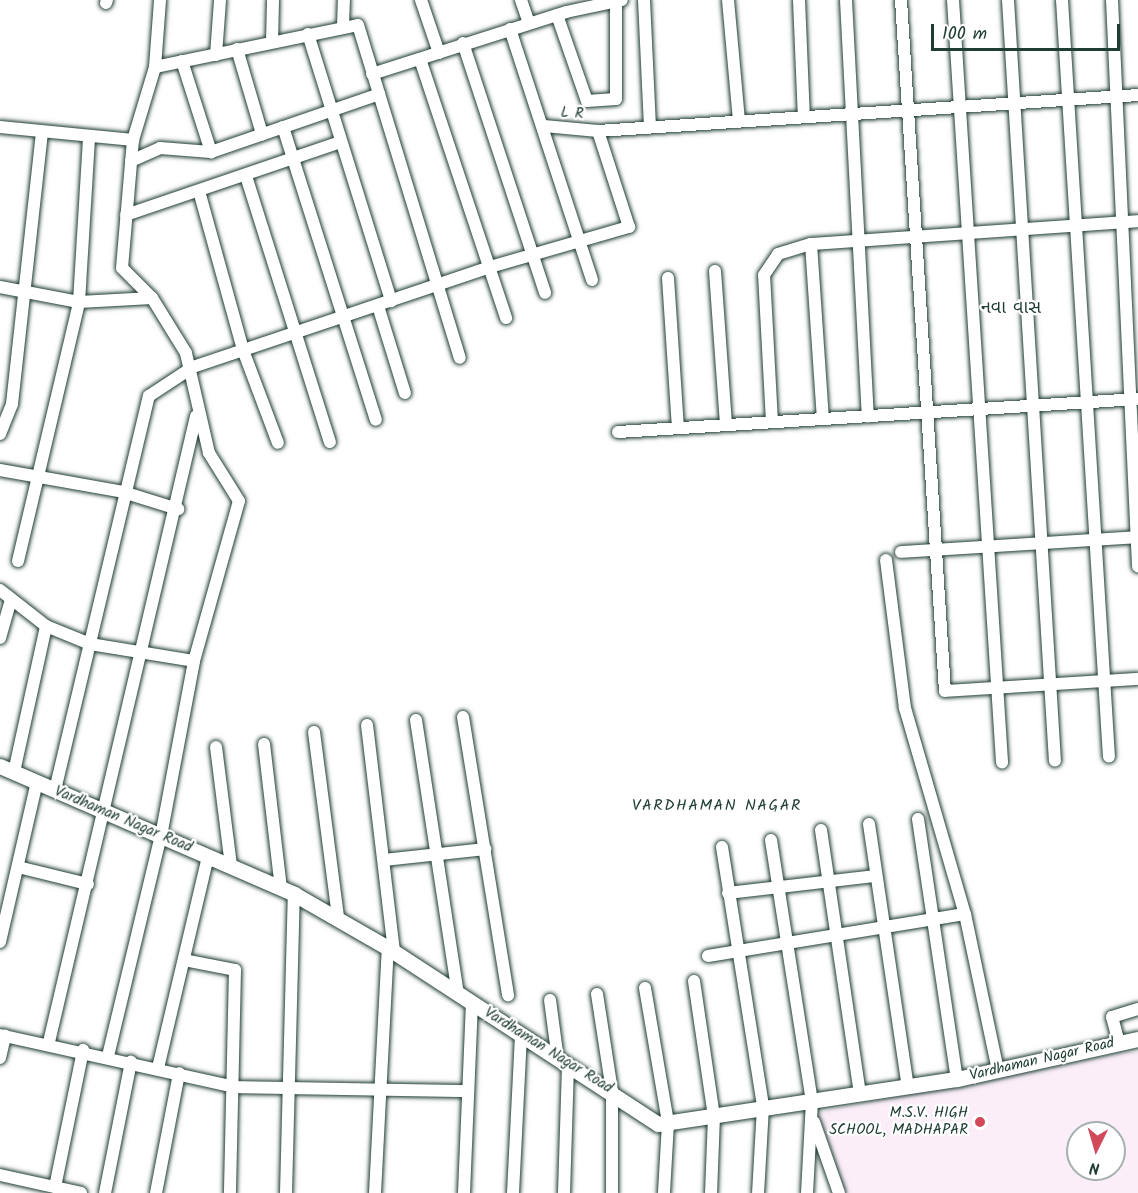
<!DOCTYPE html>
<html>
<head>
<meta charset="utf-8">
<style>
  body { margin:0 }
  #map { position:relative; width:1138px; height:1193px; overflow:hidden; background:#fff; font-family:Kalam,"Noto Sans Gujarati",sans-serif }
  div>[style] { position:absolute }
  .built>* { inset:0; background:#fbeef9 }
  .roads { filter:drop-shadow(0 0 2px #1f3d34) drop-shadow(0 0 2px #1f3d34) }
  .minor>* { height:12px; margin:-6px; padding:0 6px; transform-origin:6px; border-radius:6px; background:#fff }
  .tertiary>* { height:15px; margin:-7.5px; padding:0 7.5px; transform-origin:7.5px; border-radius:7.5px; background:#fff }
  .dots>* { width:16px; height:16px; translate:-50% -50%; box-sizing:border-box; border:3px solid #fff; border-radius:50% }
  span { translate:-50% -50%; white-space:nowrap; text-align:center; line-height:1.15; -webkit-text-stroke:4.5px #fff; paint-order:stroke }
  .street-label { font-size:15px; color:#1f3d34 }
  .poi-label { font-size:15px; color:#1f3d34 }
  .right { translate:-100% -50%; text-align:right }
  .neighbourhood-label { font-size:16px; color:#1f3d34; letter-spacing:1.5px }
  .quarter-label { font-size:18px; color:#1f3d34 }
  .north { position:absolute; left:1066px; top:1121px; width:60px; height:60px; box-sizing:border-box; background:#fff; border:2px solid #a5b1ae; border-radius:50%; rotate:185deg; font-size:16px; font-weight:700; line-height:24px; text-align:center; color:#1f3d34 }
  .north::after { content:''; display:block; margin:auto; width:21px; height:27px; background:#d1495b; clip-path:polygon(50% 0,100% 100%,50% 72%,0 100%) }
  .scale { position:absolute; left:931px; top:24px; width:189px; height:27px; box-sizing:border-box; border:3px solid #1f3d34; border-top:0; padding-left:8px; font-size:18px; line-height:21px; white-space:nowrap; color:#1f3d34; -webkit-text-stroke:4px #fff; paint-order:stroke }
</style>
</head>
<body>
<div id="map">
  <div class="built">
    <div style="clip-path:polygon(evenodd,1127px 1052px,1138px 1052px,1138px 1193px,846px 1193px,818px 1112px,1127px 1052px,1078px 1133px,1114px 1133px,1114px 1169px,1078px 1169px,1078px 1133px)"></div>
  </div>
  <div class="roads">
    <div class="minor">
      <div style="left:421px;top:0;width:56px;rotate:71.2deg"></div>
      <div style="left:521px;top:0;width:24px;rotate:71deg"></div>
      <div style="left:644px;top:0;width:127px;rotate:87.3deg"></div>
      <div style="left:728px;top:0;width:121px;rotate:84.8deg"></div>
      <div style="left:799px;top:0;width:117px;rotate:87.6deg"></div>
      <div style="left:846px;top:0;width:417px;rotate:87deg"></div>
      <div style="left:901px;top:0;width:692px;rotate:86.36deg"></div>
      <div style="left:945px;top:691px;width:193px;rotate:-3.6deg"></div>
      <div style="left:953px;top:0;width:764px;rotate:86.32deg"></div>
      <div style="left:1008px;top:0;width:762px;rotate:86.47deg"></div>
      <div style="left:1062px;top:0;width:758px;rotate:86.45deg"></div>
      <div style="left:1112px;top:0;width:567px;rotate:87.37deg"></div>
      <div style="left:106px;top:3px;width:3px;rotate:-72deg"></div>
      <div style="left:557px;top:15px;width:91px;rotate:70.8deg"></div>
      <div style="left:587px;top:101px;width:29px;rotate:-4deg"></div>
      <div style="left:616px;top:99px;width:99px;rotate:-90deg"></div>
      <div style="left:343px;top:26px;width:26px;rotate:-88deg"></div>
      <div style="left:510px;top:29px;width:264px;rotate:71.9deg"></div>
      <div style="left:308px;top:34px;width:280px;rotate:72.7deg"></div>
      <div style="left:272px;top:42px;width:42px;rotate:-88.6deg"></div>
      <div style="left:463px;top:43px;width:263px;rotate:71.8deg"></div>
      <div style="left:237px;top:49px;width:89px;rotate:73.6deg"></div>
      <div style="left:216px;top:55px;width:55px;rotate:-85.8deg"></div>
      <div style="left:420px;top:59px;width:273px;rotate:71.6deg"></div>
      <div style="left:182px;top:61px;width:96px;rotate:72.3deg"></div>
      <div style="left:155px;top:67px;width:207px;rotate:-11.7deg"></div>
      <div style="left:358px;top:25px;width:348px;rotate:73deg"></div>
      <div style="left:372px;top:74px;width:204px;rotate:-17.7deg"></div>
      <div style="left:566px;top:12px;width:57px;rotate:-12.1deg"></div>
      <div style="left:544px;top:126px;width:54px;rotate:5.3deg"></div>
      <div style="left:598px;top:131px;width:541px;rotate:-3.81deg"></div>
      <div style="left:0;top:127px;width:134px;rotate:5.6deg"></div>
      <div style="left:283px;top:127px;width:307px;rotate:72.4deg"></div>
      <div style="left:131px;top:161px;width:32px;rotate:-24deg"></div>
      <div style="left:160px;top:148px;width:51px;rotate:4.5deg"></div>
      <div style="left:211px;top:152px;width:178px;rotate:-19deg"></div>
      <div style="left:246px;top:176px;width:279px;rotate:72.5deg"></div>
      <div style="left:199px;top:191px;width:165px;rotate:74.5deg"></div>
      <div style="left:243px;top:350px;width:99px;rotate:69.4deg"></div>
      <div style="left:126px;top:215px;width:226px;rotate:-18.8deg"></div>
      <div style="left:811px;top:244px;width:175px;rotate:86.1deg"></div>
      <div style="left:715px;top:271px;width:154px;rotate:85.9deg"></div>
      <div style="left:668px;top:278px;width:150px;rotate:86.2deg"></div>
      <div style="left:0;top:287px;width:80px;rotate:10.8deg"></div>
      <div style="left:79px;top:302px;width:73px;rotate:-3.1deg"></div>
      <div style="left:378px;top:306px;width:91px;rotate:72.8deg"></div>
      <div style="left:772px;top:422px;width:147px;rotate:-93.1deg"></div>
      <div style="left:764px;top:275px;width:25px;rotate:-56deg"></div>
      <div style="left:778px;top:254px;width:34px;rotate:-17deg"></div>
      <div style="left:811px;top:244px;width:328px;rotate:-4deg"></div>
      <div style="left:618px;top:432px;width:521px;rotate:-3.63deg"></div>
      <div style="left:0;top:434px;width:32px;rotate:-68deg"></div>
      <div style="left:12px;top:404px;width:274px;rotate:-83.7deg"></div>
      <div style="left:0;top:470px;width:125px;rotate:10.1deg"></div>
      <div style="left:123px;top:492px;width:58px;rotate:17.2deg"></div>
      <div style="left:901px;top:552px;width:237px;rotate:-3.6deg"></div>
      <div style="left:886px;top:560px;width:149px;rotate:82.7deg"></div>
      <div style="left:905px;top:708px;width:215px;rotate:73.8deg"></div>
      <div style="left:965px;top:914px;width:159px;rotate:78.1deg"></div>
      <div style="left:18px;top:561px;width:266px;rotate:-76.7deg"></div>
      <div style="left:79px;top:302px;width:165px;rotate:-86.5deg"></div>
      <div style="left:0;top:590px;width:58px;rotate:38deg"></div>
      <div style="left:46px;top:626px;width:48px;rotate:22.2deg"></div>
      <div style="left:90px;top:644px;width:105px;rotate:9.3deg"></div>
      <div style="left:0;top:638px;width:37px;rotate:-74deg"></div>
      <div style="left:463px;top:717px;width:282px;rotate:80.8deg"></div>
      <div style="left:416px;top:720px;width:277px;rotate:81.3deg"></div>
      <div style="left:367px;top:725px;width:228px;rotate:83.2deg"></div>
      <div style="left:314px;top:732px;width:188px;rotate:82.6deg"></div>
      <div style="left:264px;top:744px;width:145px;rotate:83.3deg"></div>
      <div style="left:216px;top:747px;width:120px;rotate:82.8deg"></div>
      <div style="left:14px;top:772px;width:149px;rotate:-77.6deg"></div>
      <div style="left:55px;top:790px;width:405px;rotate:-76.6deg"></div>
      <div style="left:149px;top:396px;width:53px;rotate:-33.4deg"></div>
      <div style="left:193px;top:367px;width:313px;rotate:-18.6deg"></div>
      <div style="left:490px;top:267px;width:145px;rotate:-16.1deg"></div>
      <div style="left:629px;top:227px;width:101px;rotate:-107.9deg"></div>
      <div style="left:918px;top:819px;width:263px;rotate:81.5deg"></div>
      <div style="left:869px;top:824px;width:266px;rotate:81.6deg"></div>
      <div style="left:821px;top:830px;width:267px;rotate:81.6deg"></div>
      <div style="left:771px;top:840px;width:264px;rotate:81.1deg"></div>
      <div style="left:812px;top:1101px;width:92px;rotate:93.1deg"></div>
      <div style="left:722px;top:847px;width:263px;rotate:81deg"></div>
      <div style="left:763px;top:1107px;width:86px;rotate:93.3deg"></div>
      <div style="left:384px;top:860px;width:102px;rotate:-6.2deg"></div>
      <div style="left:18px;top:867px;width:72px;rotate:13.7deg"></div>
      <div style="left:728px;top:893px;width:149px;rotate:-6.6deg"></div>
      <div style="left:0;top:942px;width:164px;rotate:-77deg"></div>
      <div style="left:708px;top:956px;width:260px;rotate:-9.3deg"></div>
      <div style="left:184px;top:960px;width:52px;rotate:11.1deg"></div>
      <div style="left:235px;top:970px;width:223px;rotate:91.3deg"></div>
      <div style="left:694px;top:981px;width:136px;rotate:81.6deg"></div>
      <div style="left:714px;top:1116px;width:77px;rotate:92.2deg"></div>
      <div style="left:645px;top:988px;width:137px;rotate:80.3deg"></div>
      <div style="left:668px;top:1123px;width:70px;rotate:93.3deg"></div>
      <div style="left:597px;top:994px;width:98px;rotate:81.2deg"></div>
      <div style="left:612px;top:1091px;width:102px;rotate:90deg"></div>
      <div style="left:550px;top:1000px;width:61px;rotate:82.4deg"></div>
      <div style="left:0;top:1035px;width:241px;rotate:12.5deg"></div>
      <div style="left:235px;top:1087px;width:232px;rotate:1deg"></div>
      <div style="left:49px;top:1042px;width:643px;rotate:-76.78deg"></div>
      <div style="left:1119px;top:1043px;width:27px;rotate:-105deg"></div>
      <div style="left:1112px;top:1017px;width:27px;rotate:-17deg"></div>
      <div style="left:108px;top:1056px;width:226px;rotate:-76.5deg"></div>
      <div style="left:161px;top:836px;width:178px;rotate:-79.3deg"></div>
      <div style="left:194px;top:661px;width:166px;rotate:-74.3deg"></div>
      <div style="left:239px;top:501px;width:57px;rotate:-122deg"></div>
      <div style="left:209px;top:453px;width:103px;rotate:-103deg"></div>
      <div style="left:186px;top:353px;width:65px;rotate:-121.7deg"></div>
      <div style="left:152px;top:298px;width:42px;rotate:-135deg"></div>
      <div style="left:122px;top:268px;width:128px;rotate:-85.1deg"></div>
      <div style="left:133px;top:140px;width:76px;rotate:-73.2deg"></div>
      <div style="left:155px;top:67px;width:67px;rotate:-85.7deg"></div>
      <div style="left:0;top:1058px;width:23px;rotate:-77deg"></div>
      <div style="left:158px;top:1068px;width:218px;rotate:-76.7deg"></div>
      <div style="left:814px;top:1122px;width:75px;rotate:70.6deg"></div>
      <div style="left:0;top:1175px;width:83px;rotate:12.5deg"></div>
      <div style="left:55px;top:1187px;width:140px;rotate:-78.4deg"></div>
      <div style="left:105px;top:1193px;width:134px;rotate:-78.8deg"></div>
      <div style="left:156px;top:1193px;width:122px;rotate:-79.1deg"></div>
      <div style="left:286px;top:1193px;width:299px;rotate:-88.5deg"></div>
      <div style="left:375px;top:1193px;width:245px;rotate:-87deg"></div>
      <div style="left:464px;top:1193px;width:190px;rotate:-87.6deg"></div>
      <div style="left:513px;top:1193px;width:157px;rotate:-87.1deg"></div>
      <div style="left:564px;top:1193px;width:127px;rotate:-88.2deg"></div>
    </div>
    <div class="tertiary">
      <div style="left:0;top:766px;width:321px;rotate:23.5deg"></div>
      <div style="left:294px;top:894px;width:108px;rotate:29.9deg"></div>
      <div style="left:388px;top:948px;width:322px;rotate:33.1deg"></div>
      <div style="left:658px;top:1124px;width:302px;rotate:-8.6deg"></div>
      <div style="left:957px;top:1079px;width:185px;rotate:-12.5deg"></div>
    </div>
  </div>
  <div class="dots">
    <div style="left:980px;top:1122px;background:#d1495b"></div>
  </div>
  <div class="street-label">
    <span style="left:572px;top:114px;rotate:4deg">L R</span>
    <span style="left:123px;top:820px;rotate:23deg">Vardhaman Nagar Road</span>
    <span style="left:548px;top:1051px;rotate:32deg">Vardhaman Nagar Road</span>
    <span style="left:1042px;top:1060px;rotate:-13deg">Vardhaman Nagar Road</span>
  </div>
  <div class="poi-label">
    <span class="right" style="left:968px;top:1122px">M.S.V. HIGH<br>SCHOOL, MADHAPAR</span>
  </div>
  <div class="neighbourhood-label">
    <span style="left:717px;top:806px">VARDHAMAN NAGAR</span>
  </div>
  <div class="quarter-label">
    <span style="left:1011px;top:309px">નવા વાસ</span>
  </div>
  <div class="north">N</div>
  <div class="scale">100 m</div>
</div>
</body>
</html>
